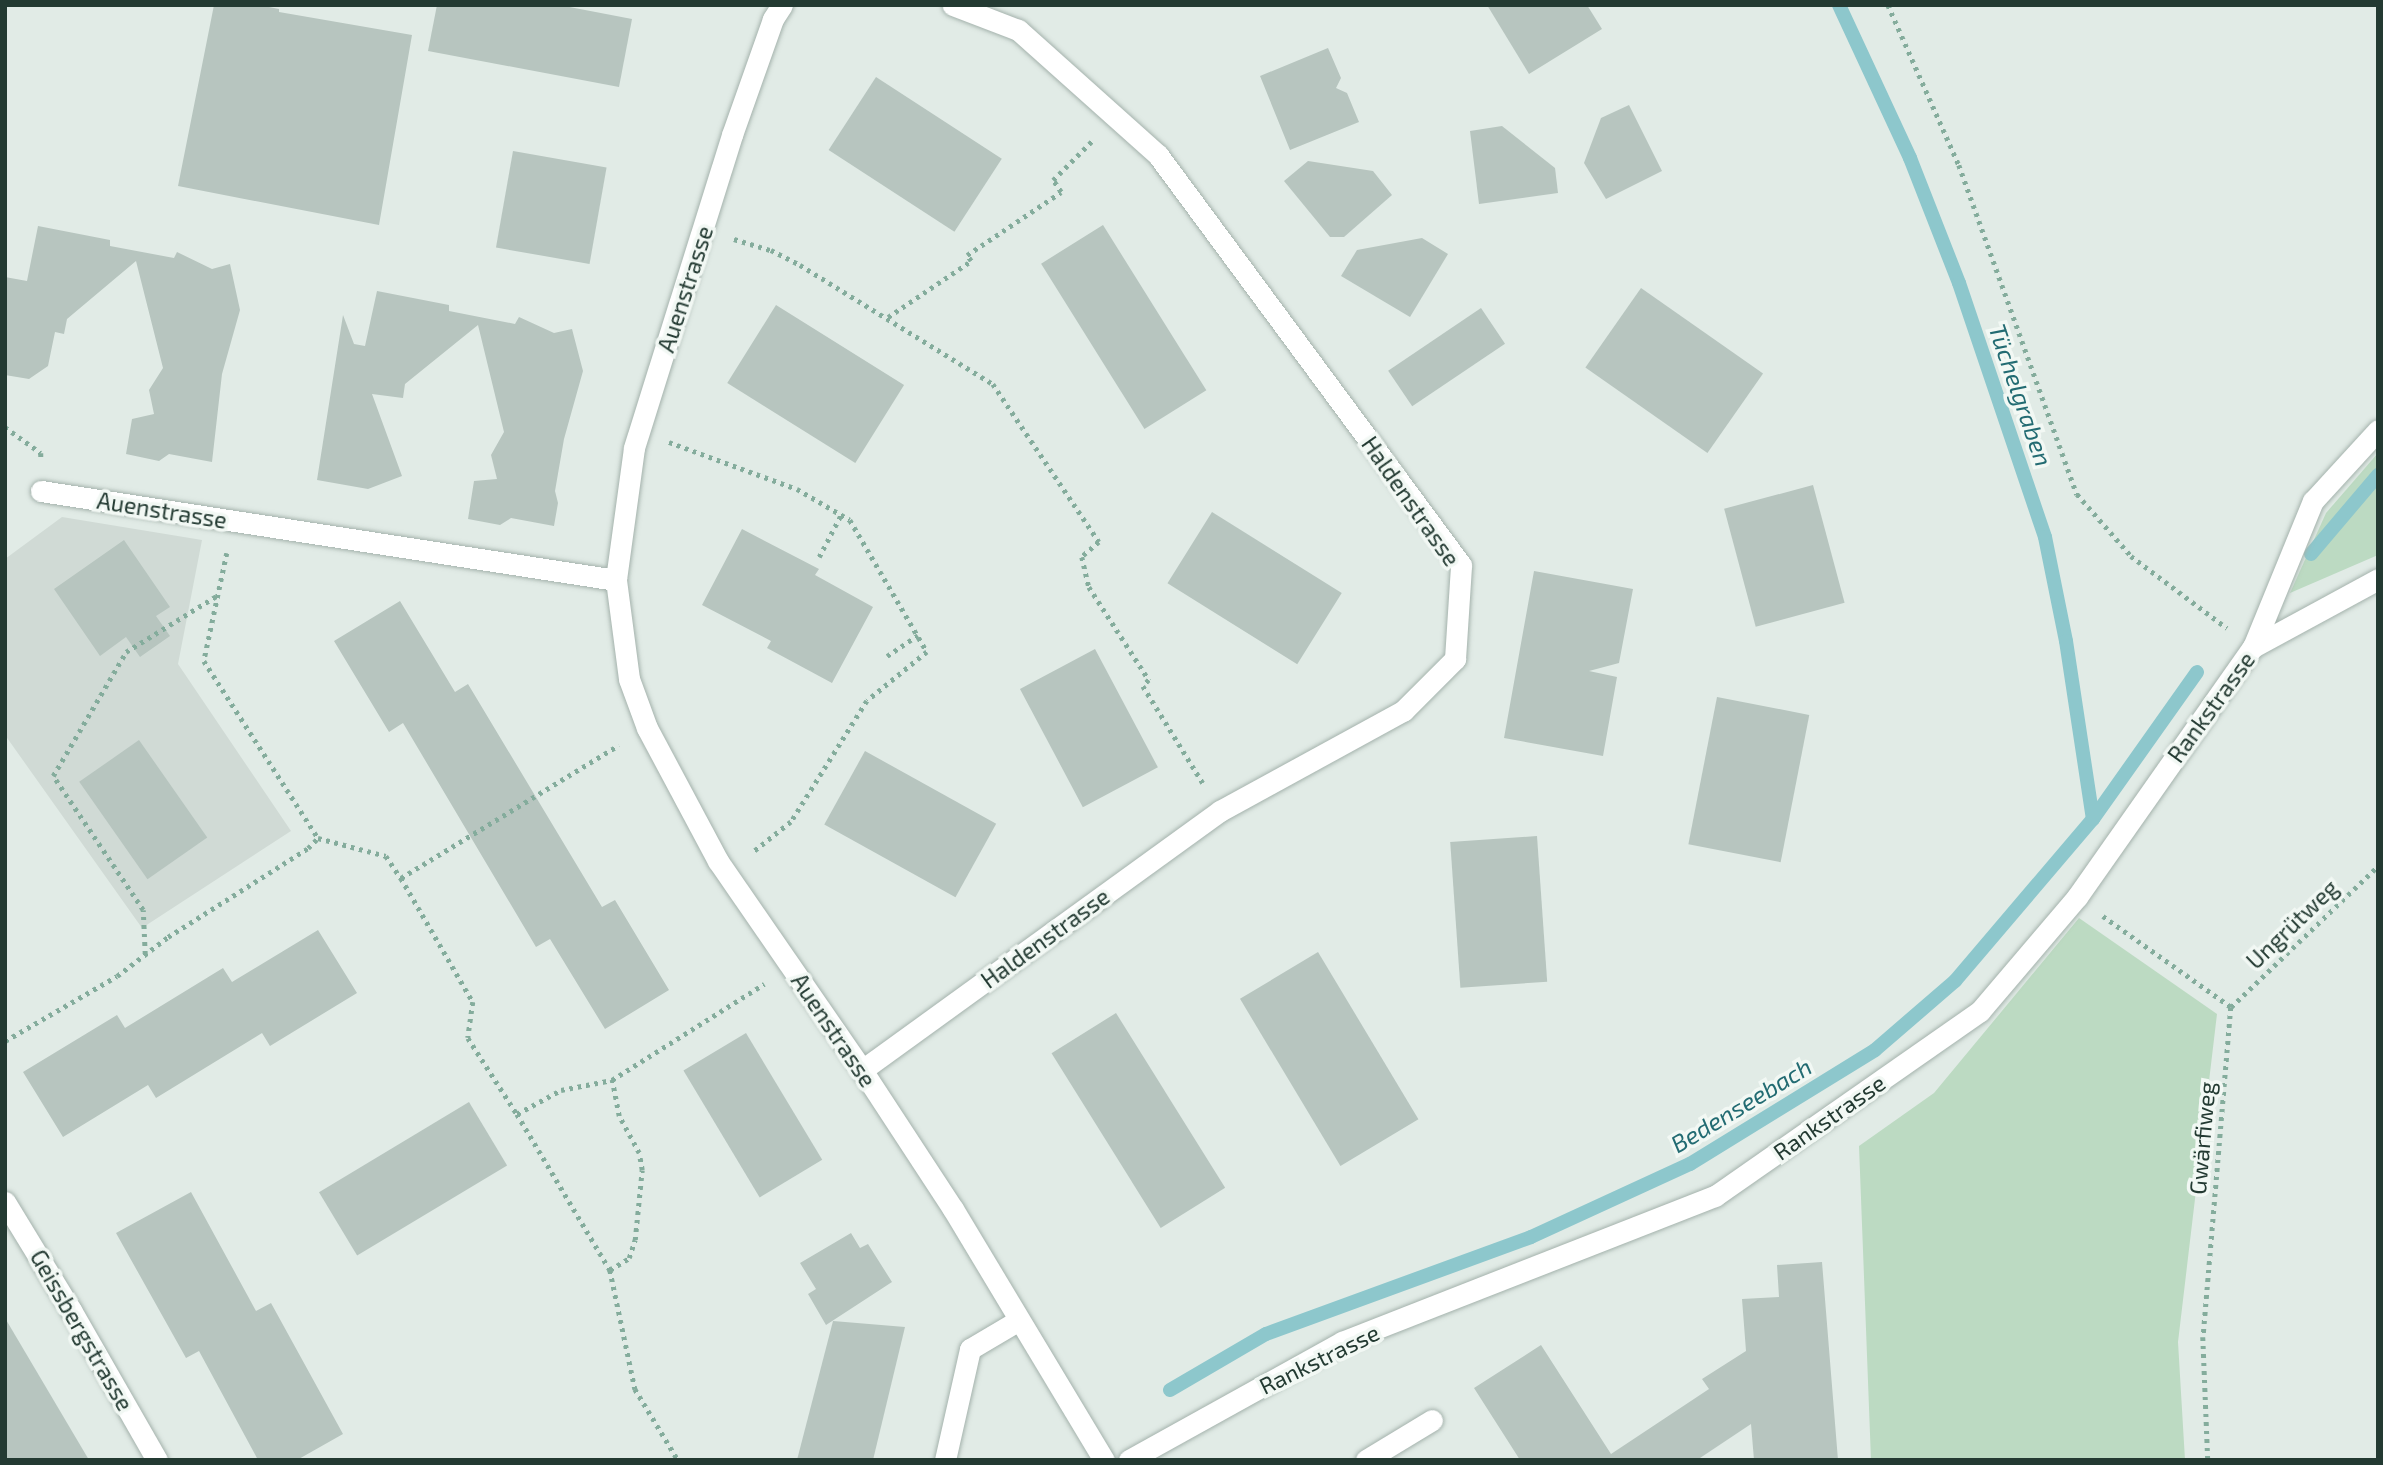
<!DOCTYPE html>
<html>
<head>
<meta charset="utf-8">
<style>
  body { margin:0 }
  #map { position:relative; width:2383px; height:1465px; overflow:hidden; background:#e1ebe6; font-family:"Exo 2",sans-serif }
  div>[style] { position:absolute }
  .built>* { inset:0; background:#d0dad5 }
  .green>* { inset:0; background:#bcdac2 }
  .stream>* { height:14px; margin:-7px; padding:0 7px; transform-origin:7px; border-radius:7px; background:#8dc7cc }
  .building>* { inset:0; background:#b7c5bf; transform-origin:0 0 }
  .path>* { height:4.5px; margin-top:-2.25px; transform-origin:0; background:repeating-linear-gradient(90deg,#84ac9c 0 3.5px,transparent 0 8.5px) }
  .roads { filter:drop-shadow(0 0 2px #a4b2ac) drop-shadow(0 0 2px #a4b2ac) }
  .lane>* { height:21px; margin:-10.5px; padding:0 10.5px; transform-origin:10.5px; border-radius:10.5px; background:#fff }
  .street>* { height:21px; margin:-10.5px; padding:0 10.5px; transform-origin:10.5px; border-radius:10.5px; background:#fff }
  span { translate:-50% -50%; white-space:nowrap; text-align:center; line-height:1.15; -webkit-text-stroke:7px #f2f8f4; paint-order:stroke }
  .street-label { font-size:23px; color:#233a32 }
  .water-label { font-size:24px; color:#226b72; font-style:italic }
  .frame { position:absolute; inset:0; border:7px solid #233a32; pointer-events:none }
</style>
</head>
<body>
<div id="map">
  <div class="built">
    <div style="clip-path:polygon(62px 517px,202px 540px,178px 664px,291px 831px,142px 928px,5px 735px,5px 559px)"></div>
  </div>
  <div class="green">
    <div style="clip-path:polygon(2378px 453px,2378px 555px,2290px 593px,2326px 513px)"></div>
    <div style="clip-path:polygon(2079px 918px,2217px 1014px,2178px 1342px,2185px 1460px,1871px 1460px,1859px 1146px,1934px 1093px)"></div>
  </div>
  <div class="stream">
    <div style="left:1839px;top:5px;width:169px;rotate:65.1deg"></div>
    <div style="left:1910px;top:158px;width:134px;rotate:68.6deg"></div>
    <div style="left:1959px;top:283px;width:268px;rotate:71.3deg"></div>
    <div style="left:2045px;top:537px;width:106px;rotate:78.6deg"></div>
    <div style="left:2066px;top:641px;width:180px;rotate:81.4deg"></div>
    <div style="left:2311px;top:554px;width:104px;rotate:-49.7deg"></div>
    <div style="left:1170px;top:1390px;width:111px;rotate:-30.3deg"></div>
    <div style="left:1266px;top:1334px;width:282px;rotate:-20.1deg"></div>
    <div style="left:1531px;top:1237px;width:175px;rotate:-24.7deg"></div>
    <div style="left:1690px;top:1164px;width:217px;rotate:-31.6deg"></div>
    <div style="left:1875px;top:1050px;width:106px;rotate:-40.8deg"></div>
    <div style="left:1955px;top:981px;width:213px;rotate:-49.6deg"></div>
    <div style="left:2093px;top:819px;width:180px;rotate:-54.7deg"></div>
  </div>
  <div class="building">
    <div style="clip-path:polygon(214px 5px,259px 5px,279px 9px,279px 12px,412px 35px,379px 225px,178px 186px)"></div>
    <div style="clip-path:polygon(437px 5px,559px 5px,632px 19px,619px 87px,428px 51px)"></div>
    <div style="clip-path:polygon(1487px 5px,1587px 5px,1602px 29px,1529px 74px)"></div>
    <div style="clip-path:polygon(1328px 48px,1341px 78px,1336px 88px,1347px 93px,1359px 122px,1290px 150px,1260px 76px)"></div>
    <div style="left:876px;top:77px;width:150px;height:87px;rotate:33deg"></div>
    <div style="clip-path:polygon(1629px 105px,1662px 171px,1606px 199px,1584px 163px,1601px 118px)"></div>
    <div style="clip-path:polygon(1502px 126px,1555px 168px,1558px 193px,1479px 204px,1470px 131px)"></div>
    <div style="left:513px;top:151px;width:95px;height:98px;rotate:10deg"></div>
    <div style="clip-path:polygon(1308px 161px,1373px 171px,1392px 195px,1344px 237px,1330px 237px,1284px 181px)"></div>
    <div style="left:1103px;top:225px;width:195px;height:73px;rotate:58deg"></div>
    <div style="clip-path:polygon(38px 226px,110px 240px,110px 246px,174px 258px,177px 252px,212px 269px,230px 264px,240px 310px,222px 374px,212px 462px,169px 454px,159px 461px,126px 454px,132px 419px,154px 414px,149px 390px,163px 368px,136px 261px,67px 319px,64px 334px,55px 332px,48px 366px,29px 379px,5px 375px,5px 277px,27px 281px)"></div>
    <div style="clip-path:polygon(1422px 238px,1448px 254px,1410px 317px,1341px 276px,1357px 250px)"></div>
    <div style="left:1641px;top:288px;width:149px;height:97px;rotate:35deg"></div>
    <div style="clip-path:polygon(377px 291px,449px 305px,449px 311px,515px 324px,519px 317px,554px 333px,572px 329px,583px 371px,564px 439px,555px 491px,558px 503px,554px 526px,511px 518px,500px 525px,468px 519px,474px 481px,497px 479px,491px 455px,504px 432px,478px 325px,405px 384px,403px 398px,372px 394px,402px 476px,368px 489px,317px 480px,343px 315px,354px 344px,365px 346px)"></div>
    <div style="left:776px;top:305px;width:151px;height:92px;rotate:32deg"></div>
    <div style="left:1481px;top:308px;width:43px;height:112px;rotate:56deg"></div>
    <div style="left:1813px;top:485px;width:122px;height:92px;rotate:75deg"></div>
    <div style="left:1212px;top:512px;width:153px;height:84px;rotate:32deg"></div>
    <div style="clip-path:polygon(742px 529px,819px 569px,815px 575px,873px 607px,832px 683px,767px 648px,771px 641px,702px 605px)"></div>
    <div style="clip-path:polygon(124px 540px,170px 607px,156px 616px,170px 636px,140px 657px,126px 637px,100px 656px,54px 589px)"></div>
    <div style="clip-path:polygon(1534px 571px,1633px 589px,1619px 663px,1589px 671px,1617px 677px,1603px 756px,1504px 738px)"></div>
    <div style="clip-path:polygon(400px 601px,455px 692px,468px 684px,602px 907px,615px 900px,669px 990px,605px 1029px,550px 939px,536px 947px,403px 723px,389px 732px,334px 641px)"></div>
    <div style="left:1095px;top:649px;width:134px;height:85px;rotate:62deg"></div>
    <div style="left:1717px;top:697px;width:94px;height:150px;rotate:11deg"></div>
    <div style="left:139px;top:740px;width:119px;height:73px;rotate:55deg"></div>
    <div style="left:865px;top:751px;width:150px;height:84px;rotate:29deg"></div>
    <div style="left:1537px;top:836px;width:146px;height:87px;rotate:86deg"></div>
    <div style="clip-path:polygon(318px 930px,357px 993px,270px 1046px,262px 1033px,156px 1098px,148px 1085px,63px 1137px,23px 1072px,117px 1015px,125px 1028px,223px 968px,232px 982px)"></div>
    <div style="left:1318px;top:952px;width:195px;height:91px;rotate:59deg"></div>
    <div style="left:1116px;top:1013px;width:206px;height:76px;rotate:58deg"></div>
    <div style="left:746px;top:1033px;width:148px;height:73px;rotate:59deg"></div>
    <div style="left:469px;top:1102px;width:74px;height:175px;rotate:59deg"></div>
    <div style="clip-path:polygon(191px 1192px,256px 1311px,271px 1303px,343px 1434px,297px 1460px,258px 1460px,199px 1351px,186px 1358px,116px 1233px)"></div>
    <div style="clip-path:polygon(851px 1233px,860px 1248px,868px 1244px,892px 1282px,826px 1325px,808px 1294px,816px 1289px,800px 1263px)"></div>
    <div style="clip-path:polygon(1822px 1262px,1838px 1460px,1754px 1460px,1751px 1424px,1697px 1460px,1520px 1460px,1474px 1388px,1541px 1345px,1611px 1454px,1709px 1389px,1702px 1379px,1746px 1351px,1742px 1299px,1779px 1297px,1777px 1265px)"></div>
    <div style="clip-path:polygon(5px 1318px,89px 1460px,5px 1460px)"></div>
    <div style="clip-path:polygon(833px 1321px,905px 1327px,873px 1460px,797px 1460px)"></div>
  </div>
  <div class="path">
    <div style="left:1888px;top:5px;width:175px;rotate:66.1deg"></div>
    <div style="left:1959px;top:165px;width:350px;rotate:70.3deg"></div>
    <div style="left:2077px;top:494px;width:82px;rotate:48.9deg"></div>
    <div style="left:2131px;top:556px;width:120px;rotate:36.9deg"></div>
    <div style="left:734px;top:239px;width:39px;rotate:17deg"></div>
    <div style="left:771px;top:250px;width:33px;rotate:27deg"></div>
    <div style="left:800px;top:265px;width:227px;rotate:31.7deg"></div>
    <div style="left:993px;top:384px;width:190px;rotate:56.1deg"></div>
    <div style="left:1099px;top:542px;width:23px;rotate:139deg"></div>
    <div style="left:1082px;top:557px;width:31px;rotate:77deg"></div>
    <div style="left:1089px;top:587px;width:111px;rotate:57.2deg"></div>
    <div style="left:1149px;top:680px;width:8px;rotate:135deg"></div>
    <div style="left:1143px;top:686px;width:114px;rotate:58.3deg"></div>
    <div style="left:888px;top:317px;width:100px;rotate:-34deg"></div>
    <div style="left:971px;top:261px;width:7px;rotate:-124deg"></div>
    <div style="left:967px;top:255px;width:113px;rotate:-33.8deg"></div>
    <div style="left:1061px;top:192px;width:14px;rotate:-124deg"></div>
    <div style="left:1053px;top:180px;width:55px;rotate:-45deg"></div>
    <div style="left:5px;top:427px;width:44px;rotate:35.8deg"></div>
    <div style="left:41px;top:453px;width:7px;rotate:90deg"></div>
    <div style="left:669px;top:442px;width:136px;rotate:20.2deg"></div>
    <div style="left:797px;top:489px;width:61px;rotate:30.3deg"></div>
    <div style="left:850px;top:520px;width:153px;rotate:59.7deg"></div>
    <div style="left:927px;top:652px;width:77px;rotate:140.8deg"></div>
    <div style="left:867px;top:701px;width:143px;rotate:122.1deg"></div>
    <div style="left:791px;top:822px;width:50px;rotate:141.5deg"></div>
    <div style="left:227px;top:553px;width:110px;rotate:102deg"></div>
    <div style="left:204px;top:661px;width:211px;rotate:57.2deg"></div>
    <div style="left:819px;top:557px;width:47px;rotate:-62.4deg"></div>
    <div style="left:887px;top:656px;width:37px;rotate:-34deg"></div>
    <div style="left:401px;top:878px;width:143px;rotate:59.9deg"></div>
    <div style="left:473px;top:1002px;width:36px;rotate:98deg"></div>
    <div style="left:468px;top:1038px;width:90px;rotate:57.2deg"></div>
    <div style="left:517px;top:1114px;width:182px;rotate:59.2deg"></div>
    <div style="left:610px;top:1270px;width:122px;rotate:78.1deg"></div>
    <div style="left:635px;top:1389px;width:83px;rotate:58.8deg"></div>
    <div style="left:2103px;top:916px;width:157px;rotate:35.4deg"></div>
    <div style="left:2231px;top:1007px;width:331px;rotate:94.8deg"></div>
    <div style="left:2203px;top:1337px;width:123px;rotate:87.7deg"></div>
    <div style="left:145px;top:954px;width:44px;rotate:-92.6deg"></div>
    <div style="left:143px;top:910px;width:161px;rotate:-123.9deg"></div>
    <div style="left:53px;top:776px;width:144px;rotate:-59.5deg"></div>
    <div style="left:126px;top:652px;width:108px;rotate:-31.8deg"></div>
    <div style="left:2231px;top:1007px;width:204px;rotate:-43.8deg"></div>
    <div style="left:5px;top:1041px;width:129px;rotate:-30.1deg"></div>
    <div style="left:117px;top:976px;width:64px;rotate:-37.4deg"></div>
    <div style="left:168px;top:937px;width:166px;rotate:-32.4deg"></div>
    <div style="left:308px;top:848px;width:14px;rotate:-45deg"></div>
    <div style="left:318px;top:838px;width:70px;rotate:14.8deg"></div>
    <div style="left:386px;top:856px;width:27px;rotate:56deg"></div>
    <div style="left:401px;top:878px;width:255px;rotate:-31.4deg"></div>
    <div style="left:517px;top:1114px;width:50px;rotate:-28.6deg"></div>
    <div style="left:561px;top:1090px;width:52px;rotate:-11.1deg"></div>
    <div style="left:612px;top:1080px;width:180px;rotate:-32.3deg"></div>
    <div style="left:610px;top:1270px;width:22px;rotate:-32deg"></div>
    <div style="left:629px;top:1258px;width:19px;rotate:-72deg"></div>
    <div style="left:635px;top:1240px;width:70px;rotate:-84.3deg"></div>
    <div style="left:642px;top:1170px;width:17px;rotate:-100deg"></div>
    <div style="left:639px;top:1153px;width:42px;rotate:-118.4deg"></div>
    <div style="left:619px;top:1116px;width:37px;rotate:-101deg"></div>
  </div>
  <div class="roads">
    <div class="lane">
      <div style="left:945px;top:1460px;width:114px;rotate:-77.3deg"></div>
      <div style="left:970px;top:1349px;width:57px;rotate:-30.6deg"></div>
      <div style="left:1366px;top:1460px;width:77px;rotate:-31.2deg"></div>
    </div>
    <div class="street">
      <div style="left:782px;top:5px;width:17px;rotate:123deg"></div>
      <div style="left:773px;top:19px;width:123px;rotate:109.5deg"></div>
      <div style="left:732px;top:135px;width:328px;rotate:107.4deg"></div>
      <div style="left:634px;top:448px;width:133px;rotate:97.8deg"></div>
      <div style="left:616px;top:580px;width:100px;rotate:82.5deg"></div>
      <div style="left:629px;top:679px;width:52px;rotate:69.8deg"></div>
      <div style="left:647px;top:728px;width:151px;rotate:61.9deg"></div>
      <div style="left:718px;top:861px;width:254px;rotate:55.4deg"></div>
      <div style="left:862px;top:1070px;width:166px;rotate:56.8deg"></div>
      <div style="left:953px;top:1209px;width:293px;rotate:59deg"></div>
      <div style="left:41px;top:491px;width:582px;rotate:8.8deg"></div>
      <div style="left:2253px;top:647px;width:158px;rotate:-67.7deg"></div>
      <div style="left:2313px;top:501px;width:96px;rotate:-47.5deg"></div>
      <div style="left:862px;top:1070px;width:442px;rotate:-35.9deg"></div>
      <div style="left:1220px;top:811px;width:209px;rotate:-28.7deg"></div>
      <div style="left:1403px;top:711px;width:74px;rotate:-45deg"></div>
      <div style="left:1455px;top:659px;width:94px;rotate:-86.3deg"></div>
      <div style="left:1461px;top:565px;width:510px;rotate:-126.47deg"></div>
      <div style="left:1158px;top:155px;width:188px;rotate:-138.2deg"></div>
      <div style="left:1018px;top:30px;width:70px;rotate:-159deg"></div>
      <div style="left:5px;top:1202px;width:127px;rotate:58.6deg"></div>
      <div style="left:71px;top:1310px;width:173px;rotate:60.2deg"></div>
      <div style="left:1129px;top:1460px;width:244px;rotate:-29deg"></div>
      <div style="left:1342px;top:1342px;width:401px;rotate:-21.4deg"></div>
      <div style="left:1715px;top:1196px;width:323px;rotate:-34.9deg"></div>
      <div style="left:1980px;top:1011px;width:150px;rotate:-49.6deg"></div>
      <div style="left:2077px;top:897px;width:306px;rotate:-54.9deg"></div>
      <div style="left:2253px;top:647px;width:142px;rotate:-28.5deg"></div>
    </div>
  </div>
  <div class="street-label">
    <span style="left:685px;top:289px;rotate:-72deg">Auenstrasse</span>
    <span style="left:1411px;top:501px;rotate:55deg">Haldenstrasse</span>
    <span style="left:162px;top:510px;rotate:9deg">Auenstrasse</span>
    <span style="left:2211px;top:707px;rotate:-54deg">Rankstrasse</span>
    <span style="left:2292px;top:924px;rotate:-44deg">Ungrütweg</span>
    <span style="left:1045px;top:938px;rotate:-36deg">Haldenstrasse</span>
    <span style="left:834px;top:1030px;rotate:56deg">Auenstrasse</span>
    <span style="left:1829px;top:1117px;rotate:-35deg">Rankstrasse</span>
    <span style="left:2202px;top:1138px;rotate:-85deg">Gwärfiweg</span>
    <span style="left:82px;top:1330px;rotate:60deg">Geissbergstrasse</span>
    <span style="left:1319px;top:1359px;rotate:-26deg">Rankstrasse</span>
  </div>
  <div class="water-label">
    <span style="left:2021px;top:395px;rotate:71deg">Tüchelgraben</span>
    <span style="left:1741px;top:1105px;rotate:-31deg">Bedenseebach</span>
  </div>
  <div class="frame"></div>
</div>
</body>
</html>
